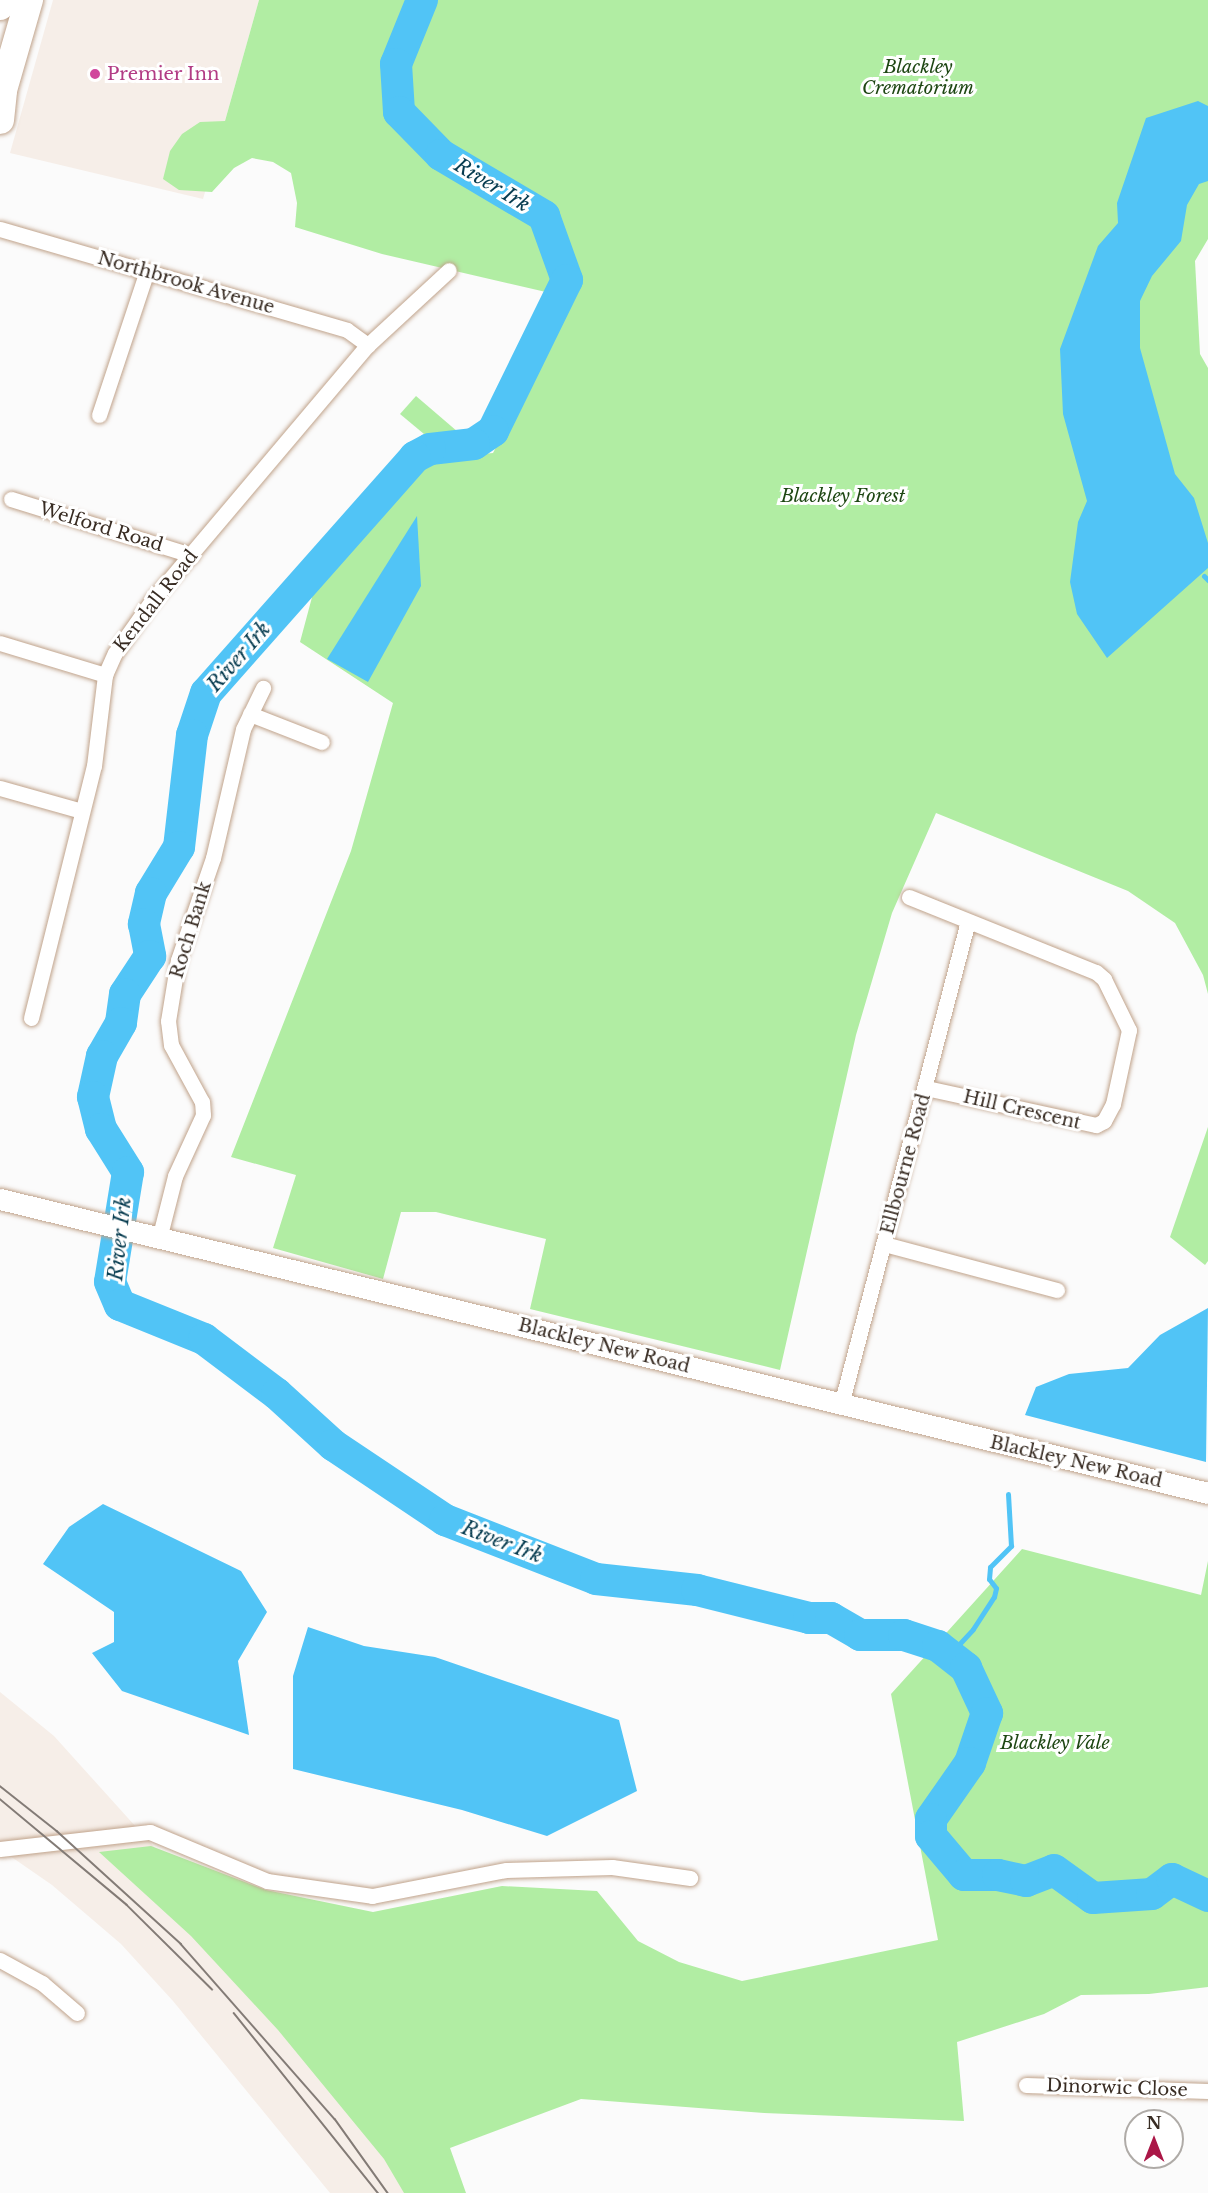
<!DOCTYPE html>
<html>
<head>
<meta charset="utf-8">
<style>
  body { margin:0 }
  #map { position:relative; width:1208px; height:2193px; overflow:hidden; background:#fbfbfb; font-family:"Libre Baskerville",serif }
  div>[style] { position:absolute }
  .built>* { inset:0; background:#f6eee8 }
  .green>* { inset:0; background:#b1eda3 }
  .water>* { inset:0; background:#51c4f6 }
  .stream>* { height:5px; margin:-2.5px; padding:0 2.5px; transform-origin:2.5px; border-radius:2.5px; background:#51c4f6 }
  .river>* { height:32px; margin:-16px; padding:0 16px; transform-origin:16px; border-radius:16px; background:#51c4f6 }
  .roads { filter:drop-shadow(0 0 2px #c0a38b) drop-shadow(0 0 2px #c0a38b) }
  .street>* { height:15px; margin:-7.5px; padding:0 7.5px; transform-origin:7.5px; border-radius:7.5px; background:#fff }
  .secondary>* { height:21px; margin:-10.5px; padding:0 10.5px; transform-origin:10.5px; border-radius:10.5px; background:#fff }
  .highway>* { height:28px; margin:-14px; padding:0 14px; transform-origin:14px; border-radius:14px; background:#fff }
  .tram>* { height:1.5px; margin:-0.75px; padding:0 0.75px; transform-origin:0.75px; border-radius:0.75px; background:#837b76 }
  .dots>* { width:16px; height:16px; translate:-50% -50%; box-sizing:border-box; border:3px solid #fff; border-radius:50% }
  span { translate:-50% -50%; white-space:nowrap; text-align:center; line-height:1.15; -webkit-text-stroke:6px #fff; paint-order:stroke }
  .park-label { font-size:18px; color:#1e4713; font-style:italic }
  .hotel-label { font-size:18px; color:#b23c85 }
  .left { translate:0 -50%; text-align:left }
  .street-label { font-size:18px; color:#382c23 }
  .water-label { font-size:20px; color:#073c50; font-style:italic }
  .north { position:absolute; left:1124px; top:2109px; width:60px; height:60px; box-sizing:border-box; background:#fff; border:2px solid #afaba7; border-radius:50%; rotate:0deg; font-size:16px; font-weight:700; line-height:24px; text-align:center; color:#382c23 }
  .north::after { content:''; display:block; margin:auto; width:21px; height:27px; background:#ab1747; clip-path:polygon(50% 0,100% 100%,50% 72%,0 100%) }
</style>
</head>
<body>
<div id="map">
  <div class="built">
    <div style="clip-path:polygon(53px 0,259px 0,203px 199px,10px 153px)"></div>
    <div style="clip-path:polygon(0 1692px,54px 1736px,466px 2193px,330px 2193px,173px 2001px,121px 1944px,52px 1885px,0 1849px)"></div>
  </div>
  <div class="green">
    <div style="clip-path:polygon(259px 0,1208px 0,1208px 239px,1195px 261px,1200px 354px,1208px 368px,1208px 994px,1203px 975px,1175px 923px,1128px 891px,936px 813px,892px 913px,856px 1035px,780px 1370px,530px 1309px,546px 1239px,436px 1212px,401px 1212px,383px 1279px,273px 1248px,296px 1175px,231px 1157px,351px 851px,393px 703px,300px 642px,315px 586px,428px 459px,493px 453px,572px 298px,382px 254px,295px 227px,297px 203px,291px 173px,273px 162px,252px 158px,234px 168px,212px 192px,179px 190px,163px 179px,170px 151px,182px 134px,200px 122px,225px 121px)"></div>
    <div style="clip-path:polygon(416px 396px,458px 432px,430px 439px,400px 414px)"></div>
    <div style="clip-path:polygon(1208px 1127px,1208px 1261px,1205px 1265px,1170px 1237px)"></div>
    <div style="clip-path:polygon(1022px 1549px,1201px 1595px,1208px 1561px,1208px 1987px,1149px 1994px,1081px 1995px,1044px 2014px,957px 2042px,964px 2121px,764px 2113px,581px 2099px,450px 2148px,466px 2193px,404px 2193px,384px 2159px,278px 2030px,191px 1936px,99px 1852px,151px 1846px,266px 1890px,373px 1912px,502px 1886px,597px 1891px,638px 1941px,679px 1962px,742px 1981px,938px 1940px,891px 1694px)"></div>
  </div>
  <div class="water">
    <div style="clip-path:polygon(1198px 101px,1208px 106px,1208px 181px,1199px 184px,1187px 205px,1181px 241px,1152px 276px,1140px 301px,1140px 348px,1175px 474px,1194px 498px,1208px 543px,1208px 568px,1107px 658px,1077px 614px,1070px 582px,1078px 522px,1087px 501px,1063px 414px,1060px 349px,1098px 246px,1118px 223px,1117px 203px,1146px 118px)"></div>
    <div style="clip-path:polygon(417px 516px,421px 586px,368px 682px,327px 659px)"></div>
    <div style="clip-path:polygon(1208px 1308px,1206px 1462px,1025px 1415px,1036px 1387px,1069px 1374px,1128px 1368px,1160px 1335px)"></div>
    <div style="clip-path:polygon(103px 1504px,241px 1571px,267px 1612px,238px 1661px,249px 1735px,122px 1691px,92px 1653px,114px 1642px,114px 1612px,43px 1564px,69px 1527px)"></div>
    <div style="clip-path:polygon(308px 1627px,364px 1646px,435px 1657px,619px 1720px,637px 1791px,547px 1836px,462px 1810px,293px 1769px,293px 1676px)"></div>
  </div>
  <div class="stream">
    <div style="left:1204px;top:576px;width:6px;rotate:45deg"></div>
    <div style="left:949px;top:1655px;width:35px;rotate:-47deg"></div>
    <div style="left:973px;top:1629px;width:38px;rotate:-57deg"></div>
    <div style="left:994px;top:1597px;width:9px;rotate:-77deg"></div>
    <div style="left:996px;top:1588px;width:11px;rotate:-128deg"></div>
    <div style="left:989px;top:1579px;width:12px;rotate:-85deg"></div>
    <div style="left:990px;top:1567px;width:30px;rotate:-45deg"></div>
    <div style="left:1011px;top:1546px;width:52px;rotate:-93.3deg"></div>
  </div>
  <div class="river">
    <div style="left:422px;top:0;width:69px;rotate:112.1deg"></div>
    <div style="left:396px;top:64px;width:48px;rotate:86.4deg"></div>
    <div style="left:399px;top:112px;width:60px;rotate:45.7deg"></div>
    <div style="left:441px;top:155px;width:120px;rotate:30.6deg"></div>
    <div style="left:544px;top:216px;width:68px;rotate:70.2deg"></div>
    <div style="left:567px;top:280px;width:168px;rotate:116.1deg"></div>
    <div style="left:493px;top:431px;width:23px;rotate:146deg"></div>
    <div style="left:474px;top:444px;width:44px;rotate:173.5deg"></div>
    <div style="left:430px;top:449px;width:17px;rotate:152deg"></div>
    <div style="left:415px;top:457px;width:315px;rotate:131.5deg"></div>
    <div style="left:206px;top:693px;width:44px;rotate:108.4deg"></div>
    <div style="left:192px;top:735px;width:113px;rotate:96.6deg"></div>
    <div style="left:179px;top:847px;width:54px;rotate:121.3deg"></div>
    <div style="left:151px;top:893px;width:32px;rotate:103deg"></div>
    <div style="left:144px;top:924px;width:33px;rotate:79deg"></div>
    <div style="left:150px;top:956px;width:45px;rotate:123.3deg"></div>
    <div style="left:125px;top:994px;width:29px;rotate:98deg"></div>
    <div style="left:121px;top:1023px;width:38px;rotate:120deg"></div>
    <div style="left:102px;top:1056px;width:42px;rotate:102.4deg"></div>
    <div style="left:93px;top:1097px;width:33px;rotate:76deg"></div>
    <div style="left:101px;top:1129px;width:51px;rotate:57.9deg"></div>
    <div style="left:128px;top:1172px;width:111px;rotate:99.3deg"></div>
    <div style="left:110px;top:1282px;width:25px;rotate:67deg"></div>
    <div style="left:120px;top:1305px;width:91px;rotate:22deg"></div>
    <div style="left:204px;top:1339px;width:91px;rotate:37deg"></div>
    <div style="left:277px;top:1394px;width:76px;rotate:42.3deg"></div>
    <div style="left:333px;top:1445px;width:135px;rotate:33.8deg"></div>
    <div style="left:445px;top:1520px;width:162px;rotate:21.3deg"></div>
    <div style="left:596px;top:1579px;width:102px;rotate:6.2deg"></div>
    <div style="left:697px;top:1590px;width:115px;rotate:14deg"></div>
    <div style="left:809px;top:1618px;width:22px"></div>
    <div style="left:831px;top:1618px;width:34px;rotate:30deg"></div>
    <div style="left:860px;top:1635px;width:44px"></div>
    <div style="left:904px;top:1635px;width:36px;rotate:18deg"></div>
    <div style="left:938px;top:1646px;width:36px;rotate:38deg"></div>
    <div style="left:966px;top:1668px;width:50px;rotate:65deg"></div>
    <div style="left:987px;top:1713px;width:53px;rotate:108.8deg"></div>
    <div style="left:970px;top:1763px;width:68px;rotate:124.9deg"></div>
    <div style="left:931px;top:1819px;width:17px;rotate:90deg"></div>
    <div style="left:931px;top:1836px;width:51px;rotate:49.8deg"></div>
    <div style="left:964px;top:1875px;width:34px"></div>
    <div style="left:998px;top:1875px;width:29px;rotate:12deg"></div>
    <div style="left:1026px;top:1881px;width:30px;rotate:-21deg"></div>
    <div style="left:1054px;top:1870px;width:48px;rotate:35.7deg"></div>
    <div style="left:1093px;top:1898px;width:59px;rotate:-3.9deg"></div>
    <div style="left:1152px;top:1894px;width:25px;rotate:-37deg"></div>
    <div style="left:1172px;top:1879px;width:40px;rotate:25deg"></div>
  </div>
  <div class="roads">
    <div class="street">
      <div style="left:0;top:229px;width:361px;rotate:16.2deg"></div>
      <div style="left:347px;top:330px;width:26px;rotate:36deg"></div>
      <div style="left:99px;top:415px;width:152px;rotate:-71.6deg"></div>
      <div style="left:11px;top:499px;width:189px;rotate:17.3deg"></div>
      <div style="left:0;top:643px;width:110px;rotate:16.9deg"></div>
      <div style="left:250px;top:714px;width:77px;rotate:21.3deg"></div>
      <div style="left:0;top:788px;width:85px;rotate:15.7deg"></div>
      <div style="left:909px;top:897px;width:201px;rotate:21.9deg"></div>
      <div style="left:1096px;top:972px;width:11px;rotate:41deg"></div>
      <div style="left:1104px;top:979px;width:57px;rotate:63.9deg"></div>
      <div style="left:1129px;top:1030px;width:76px;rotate:102.2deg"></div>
      <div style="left:1113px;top:1104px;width:19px;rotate:118deg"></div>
      <div style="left:1104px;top:1121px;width:9px;rotate:153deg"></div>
      <div style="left:1096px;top:1125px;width:174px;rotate:-167.7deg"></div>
      <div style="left:31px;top:1018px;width:260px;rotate:-76deg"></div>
      <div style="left:94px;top:766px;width:92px;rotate:-83.1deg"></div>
      <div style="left:105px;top:675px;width:24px;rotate:-66deg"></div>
      <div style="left:115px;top:653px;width:66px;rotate:-54.9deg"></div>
      <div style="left:153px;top:599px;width:333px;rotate:-49.8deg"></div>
      <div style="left:368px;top:345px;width:110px;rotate:-42.8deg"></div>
      <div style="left:160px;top:1235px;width:61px;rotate:-75.7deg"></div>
      <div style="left:175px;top:1176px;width:67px;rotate:-65.3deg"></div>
      <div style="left:203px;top:1115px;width:13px;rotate:-94deg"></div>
      <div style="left:202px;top:1102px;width:65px;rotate:-118.5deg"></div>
      <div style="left:171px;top:1045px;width:24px;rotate:-97deg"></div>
      <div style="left:168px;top:1021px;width:62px;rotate:-80.7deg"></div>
      <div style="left:178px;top:960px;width:108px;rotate:-71.1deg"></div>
      <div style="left:213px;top:858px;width:132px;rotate:-76.9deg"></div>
      <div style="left:243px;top:729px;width:46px;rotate:-64deg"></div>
      <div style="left:884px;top:1244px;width:179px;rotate:14.9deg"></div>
      <div style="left:841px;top:1405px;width:500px;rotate:-75.3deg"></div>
      <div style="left:0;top:1849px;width:151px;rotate:-6.5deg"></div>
      <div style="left:150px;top:1832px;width:127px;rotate:22.7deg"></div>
      <div style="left:267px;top:1881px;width:106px;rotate:8.1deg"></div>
      <div style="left:372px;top:1896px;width:136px;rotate:-11deg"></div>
      <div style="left:506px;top:1870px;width:106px;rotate:-1.6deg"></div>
      <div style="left:612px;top:1867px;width:79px;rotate:8deg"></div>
      <div style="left:0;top:1960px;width:48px;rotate:28.7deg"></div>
      <div style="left:42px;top:1983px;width:46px;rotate:40.6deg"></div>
      <div style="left:1026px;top:2085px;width:182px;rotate:1.9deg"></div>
    </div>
    <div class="secondary">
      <div style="left:0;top:1199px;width:1243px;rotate:13.68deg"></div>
    </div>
    <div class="highway">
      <div style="left:0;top:6px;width:6px;rotate:-72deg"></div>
      <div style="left:0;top:120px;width:30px;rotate:-84deg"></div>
      <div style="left:3px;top:90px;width:94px;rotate:-73.9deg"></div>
    </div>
  </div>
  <div class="tram">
    <div style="left:0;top:1786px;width:73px;rotate:38.3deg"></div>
    <div style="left:57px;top:1831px;width:168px;rotate:42.3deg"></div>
    <div style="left:181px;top:1944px;width:233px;rotate:48.7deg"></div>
    <div style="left:335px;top:2119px;width:91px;rotate:54.4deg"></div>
    <div style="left:0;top:1799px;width:165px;rotate:39.8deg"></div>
    <div style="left:127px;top:1905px;width:120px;rotate:44.7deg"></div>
    <div style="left:234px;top:2013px;width:231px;rotate:51.3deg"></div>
  </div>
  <div class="dots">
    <div style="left:95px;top:74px;background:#d1479c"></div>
  </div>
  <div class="park-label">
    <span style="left:918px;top:78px">Blackley<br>Crematorium</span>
    <span style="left:843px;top:496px">Blackley Forest</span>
    <span style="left:1055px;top:1743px">Blackley Vale</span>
  </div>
  <div class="hotel-label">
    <span class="left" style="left:107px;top:74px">Premier Inn</span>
  </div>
  <div class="street-label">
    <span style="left:186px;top:283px;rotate:16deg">Northbrook Avenue</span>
    <span style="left:101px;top:527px;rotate:17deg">Welford Road</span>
    <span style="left:156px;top:601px;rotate:-52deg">Kendall Road</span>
    <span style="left:191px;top:930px;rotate:-73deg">Roch Bank</span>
    <span style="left:1022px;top:1110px;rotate:13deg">Hill Crescent</span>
    <span style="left:906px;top:1164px;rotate:-75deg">Ellbourne Road</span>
    <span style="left:604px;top:1346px;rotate:14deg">Blackley New Road</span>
    <span style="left:1076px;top:1462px;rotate:13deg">Blackley New Road</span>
    <span style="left:1117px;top:2088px;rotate:2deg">Dinorwic Close</span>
  </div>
  <div class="water-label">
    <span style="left:492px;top:185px;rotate:31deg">River Irk</span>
    <span style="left:239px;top:657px;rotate:-49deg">River Irk</span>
    <span style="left:120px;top:1239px;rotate:-84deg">River Irk</span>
    <span style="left:502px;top:1542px;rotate:21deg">River Irk</span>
  </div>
  <div class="north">N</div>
</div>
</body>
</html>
